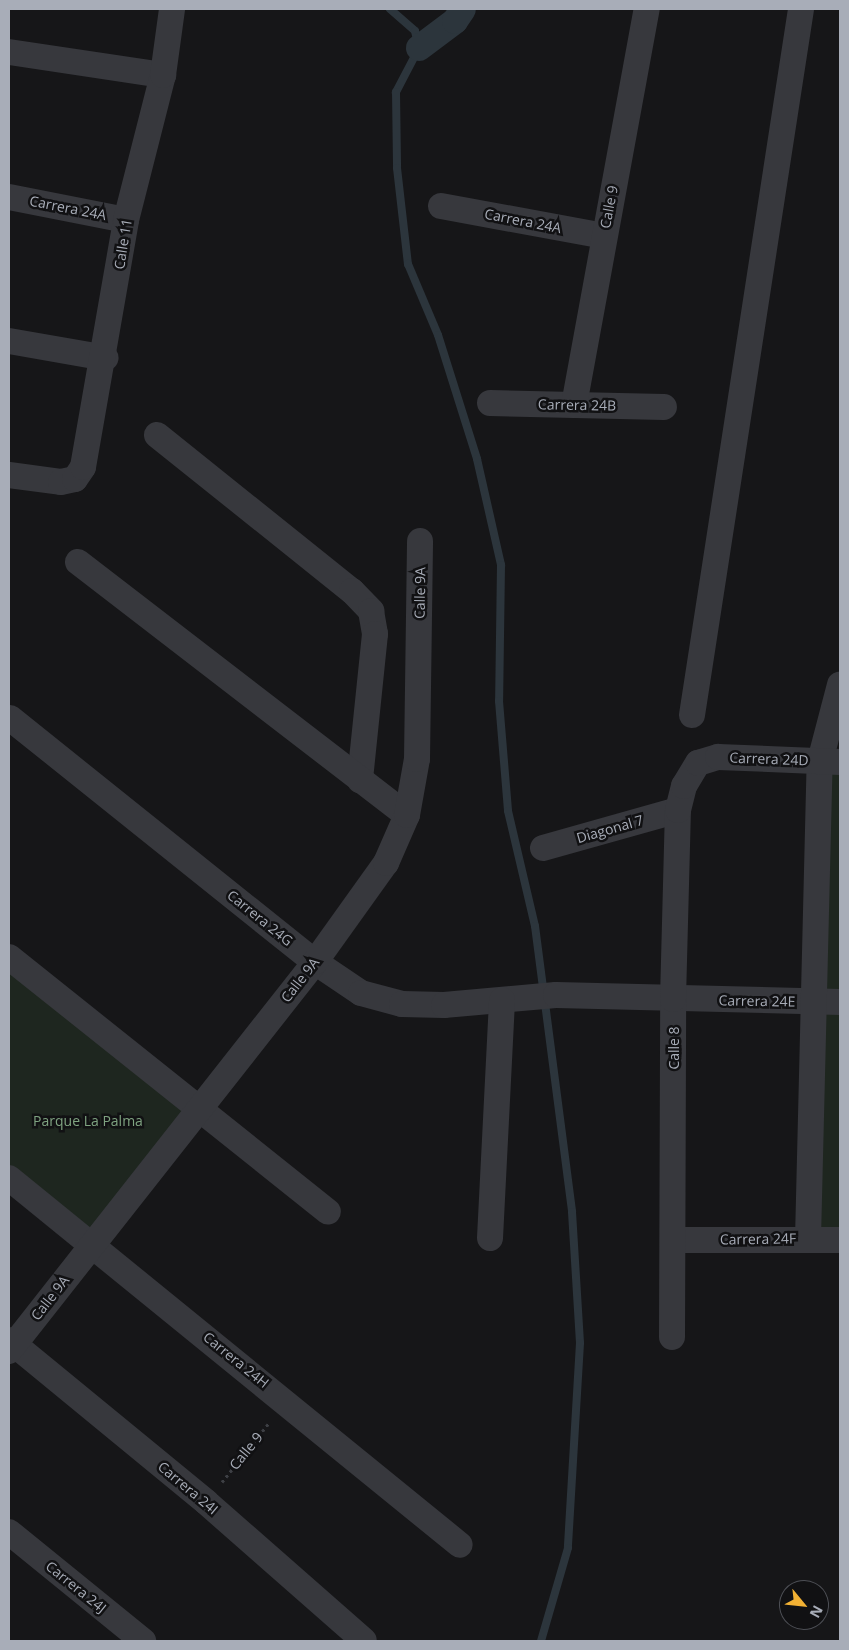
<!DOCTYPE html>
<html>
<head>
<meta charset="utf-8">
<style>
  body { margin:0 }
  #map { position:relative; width:849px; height:1650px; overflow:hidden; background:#161618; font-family:"Open Sans",sans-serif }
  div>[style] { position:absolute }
  .green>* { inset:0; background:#1e261f }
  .stream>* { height:8px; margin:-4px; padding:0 4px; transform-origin:4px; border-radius:4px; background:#2c353c }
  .canal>* { height:26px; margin:-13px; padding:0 13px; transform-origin:13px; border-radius:13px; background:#2c353c }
  .path>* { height:3px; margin-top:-1.5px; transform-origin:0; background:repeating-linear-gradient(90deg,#3d3f44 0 2.5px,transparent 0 6.5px) }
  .minor>* { height:26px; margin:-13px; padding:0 13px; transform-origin:13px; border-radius:13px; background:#37383d }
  span { translate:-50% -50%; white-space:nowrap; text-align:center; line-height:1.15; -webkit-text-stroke:5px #111113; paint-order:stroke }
  .street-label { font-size:14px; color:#a8adb8 }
  .park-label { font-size:14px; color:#7fa381 }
  .frame { position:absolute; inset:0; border:10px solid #a8adb8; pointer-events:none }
  .north { position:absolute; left:779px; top:1580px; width:50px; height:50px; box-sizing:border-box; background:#111113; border:1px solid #4d4f55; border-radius:50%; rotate:118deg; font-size:14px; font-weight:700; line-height:20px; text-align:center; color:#a8adb8 }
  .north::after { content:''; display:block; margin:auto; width:18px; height:22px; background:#f2b134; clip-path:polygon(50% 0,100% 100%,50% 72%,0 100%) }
</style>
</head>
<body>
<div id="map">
  <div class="green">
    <div style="clip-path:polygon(820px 761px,840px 762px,840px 1240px,808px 1239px)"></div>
    <div style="clip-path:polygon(9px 957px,198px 1109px,92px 1244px,9px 1178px)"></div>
  </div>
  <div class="stream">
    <div style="left:390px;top:9px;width:33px;rotate:41deg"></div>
    <div style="left:415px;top:31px;width:17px;rotate:77deg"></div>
    <div style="left:419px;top:48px;width:50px;rotate:117.6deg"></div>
    <div style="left:396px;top:92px;width:76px;rotate:89.2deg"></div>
    <div style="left:397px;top:168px;width:97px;rotate:83.5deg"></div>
    <div style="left:408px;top:264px;width:77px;rotate:67.1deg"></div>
    <div style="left:438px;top:335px;width:130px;rotate:72.5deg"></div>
    <div style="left:477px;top:459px;width:109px;rotate:77.2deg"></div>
    <div style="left:501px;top:565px;width:136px;rotate:90.8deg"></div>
    <div style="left:499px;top:701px;width:110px;rotate:85.3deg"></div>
    <div style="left:508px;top:811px;width:118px;rotate:76.8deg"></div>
    <div style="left:535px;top:926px;width:288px;rotate:82.6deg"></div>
    <div style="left:572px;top:1212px;width:131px;rotate:86.5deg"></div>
    <div style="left:580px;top:1343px;width:205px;rotate:93.4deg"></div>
    <div style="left:568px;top:1548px;width:97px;rotate:106.2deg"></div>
  </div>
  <div class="canal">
    <div style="left:419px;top:48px;width:45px;rotate:-36.9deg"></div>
    <div style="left:455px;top:21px;width:14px;rotate:-56deg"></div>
  </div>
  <div class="path">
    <div style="left:222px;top:1482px;width:75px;rotate:-51.5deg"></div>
  </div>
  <div class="minor">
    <div style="left:9px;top:52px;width:156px;rotate:8.5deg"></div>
    <div style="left:9px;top:197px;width:119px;rotate:11.1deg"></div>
    <div style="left:441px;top:206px;width:166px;rotate:10.4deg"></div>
    <div style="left:9px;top:341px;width:98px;rotate:9.9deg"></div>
    <div style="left:490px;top:403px;width:174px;rotate:1.3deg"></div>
    <div style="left:574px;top:405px;width:403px;rotate:-79.6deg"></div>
    <div style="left:157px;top:435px;width:250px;rotate:38.7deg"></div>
    <div style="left:352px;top:591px;width:28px;rotate:46deg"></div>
    <div style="left:371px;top:611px;width:23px;rotate:80deg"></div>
    <div style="left:375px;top:634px;width:147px;rotate:95.9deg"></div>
    <div style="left:9px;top:475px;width:52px;rotate:7.7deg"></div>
    <div style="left:61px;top:482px;width:14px;rotate:-12deg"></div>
    <div style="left:75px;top:479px;width:14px;rotate:-56deg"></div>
    <div style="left:83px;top:467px;width:251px;rotate:-80.1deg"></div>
    <div style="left:126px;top:220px;width:150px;rotate:-75.7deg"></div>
    <div style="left:163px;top:75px;width:67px;rotate:-82.2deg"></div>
    <div style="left:78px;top:562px;width:415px;rotate:37.6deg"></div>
    <div style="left:692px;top:715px;width:714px;rotate:-81.22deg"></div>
    <div style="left:10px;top:718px;width:391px;rotate:38.7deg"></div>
    <div style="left:315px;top:962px;width:55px;rotate:34deg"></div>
    <div style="left:361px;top:993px;width:42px;rotate:15deg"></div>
    <div style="left:402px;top:1004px;width:42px;rotate:1.4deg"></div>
    <div style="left:444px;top:1005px;width:112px;rotate:-5.1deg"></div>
    <div style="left:556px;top:995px;width:284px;rotate:1.4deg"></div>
    <div style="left:543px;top:848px;width:140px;rotate:-15.7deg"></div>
    <div style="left:9px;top:957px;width:408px;rotate:38.6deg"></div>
    <div style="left:9px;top:1178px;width:581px;rotate:39.14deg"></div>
    <div style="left:490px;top:1238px;width:238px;rotate:-87.1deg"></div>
    <div style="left:808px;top:1239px;width:478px;rotate:-88.6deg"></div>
    <div style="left:820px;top:761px;width:79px;rotate:-75.3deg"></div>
    <div style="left:675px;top:1240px;width:165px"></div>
    <div style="left:672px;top:1337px;width:338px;rotate:-89.8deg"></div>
    <div style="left:673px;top:999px;width:189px;rotate:-88.5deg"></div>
    <div style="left:678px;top:810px;width:25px;rotate:-76deg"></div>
    <div style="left:684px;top:786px;width:27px;rotate:-59deg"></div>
    <div style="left:698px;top:763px;width:21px;rotate:-17deg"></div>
    <div style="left:718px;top:757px;width:122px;rotate:2.3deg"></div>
    <div style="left:9px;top:1340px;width:255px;rotate:39.4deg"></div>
    <div style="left:206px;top:1502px;width:210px;rotate:41.3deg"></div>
    <div style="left:9px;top:1351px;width:495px;rotate:-51.8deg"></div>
    <div style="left:315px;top:962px;width:122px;rotate:-54.4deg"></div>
    <div style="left:386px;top:863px;width:52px;rotate:-66.4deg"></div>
    <div style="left:407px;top:815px;width:57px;rotate:-79.9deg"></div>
    <div style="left:417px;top:759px;width:218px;rotate:-89.2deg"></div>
    <div style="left:9px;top:1532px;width:173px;rotate:39.1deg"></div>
  </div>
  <div class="street-label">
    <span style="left:609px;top:207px;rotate:-79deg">Calle 9</span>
    <span style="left:68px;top:208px;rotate:11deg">Carrera 24A</span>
    <span style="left:523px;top:221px;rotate:11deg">Carrera 24A</span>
    <span style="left:123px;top:244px;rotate:-81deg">Calle 11</span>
    <span style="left:577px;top:405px;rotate:1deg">Carrera 24B</span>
    <span style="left:420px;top:593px;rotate:-89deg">Calle 9A</span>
    <span style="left:769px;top:759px;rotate:2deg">Carrera 24D</span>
    <span style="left:610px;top:829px;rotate:-16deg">Diagonal 7</span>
    <span style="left:260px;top:918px;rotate:39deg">Carrera 24G</span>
    <span style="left:300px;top:980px;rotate:-52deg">Calle 9A</span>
    <span style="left:757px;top:1001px;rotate:1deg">Carrera 24E</span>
    <span style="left:674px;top:1048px;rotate:-90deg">Calle 8</span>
    <span style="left:758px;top:1239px;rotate:-1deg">Carrera 24F</span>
    <span style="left:50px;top:1298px;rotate:-52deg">Calle 9A</span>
    <span style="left:236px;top:1360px;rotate:39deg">Carrera 24H</span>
    <span style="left:246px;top:1451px;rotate:-51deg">Calle 9</span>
    <span style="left:188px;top:1488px;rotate:40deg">Carrera 24I</span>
    <span style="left:76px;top:1587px;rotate:39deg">Carrera 24J</span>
  </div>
  <div class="park-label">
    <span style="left:88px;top:1121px">Parque La Palma</span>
  </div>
  <div class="frame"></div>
  <div class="north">N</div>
</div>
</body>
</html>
